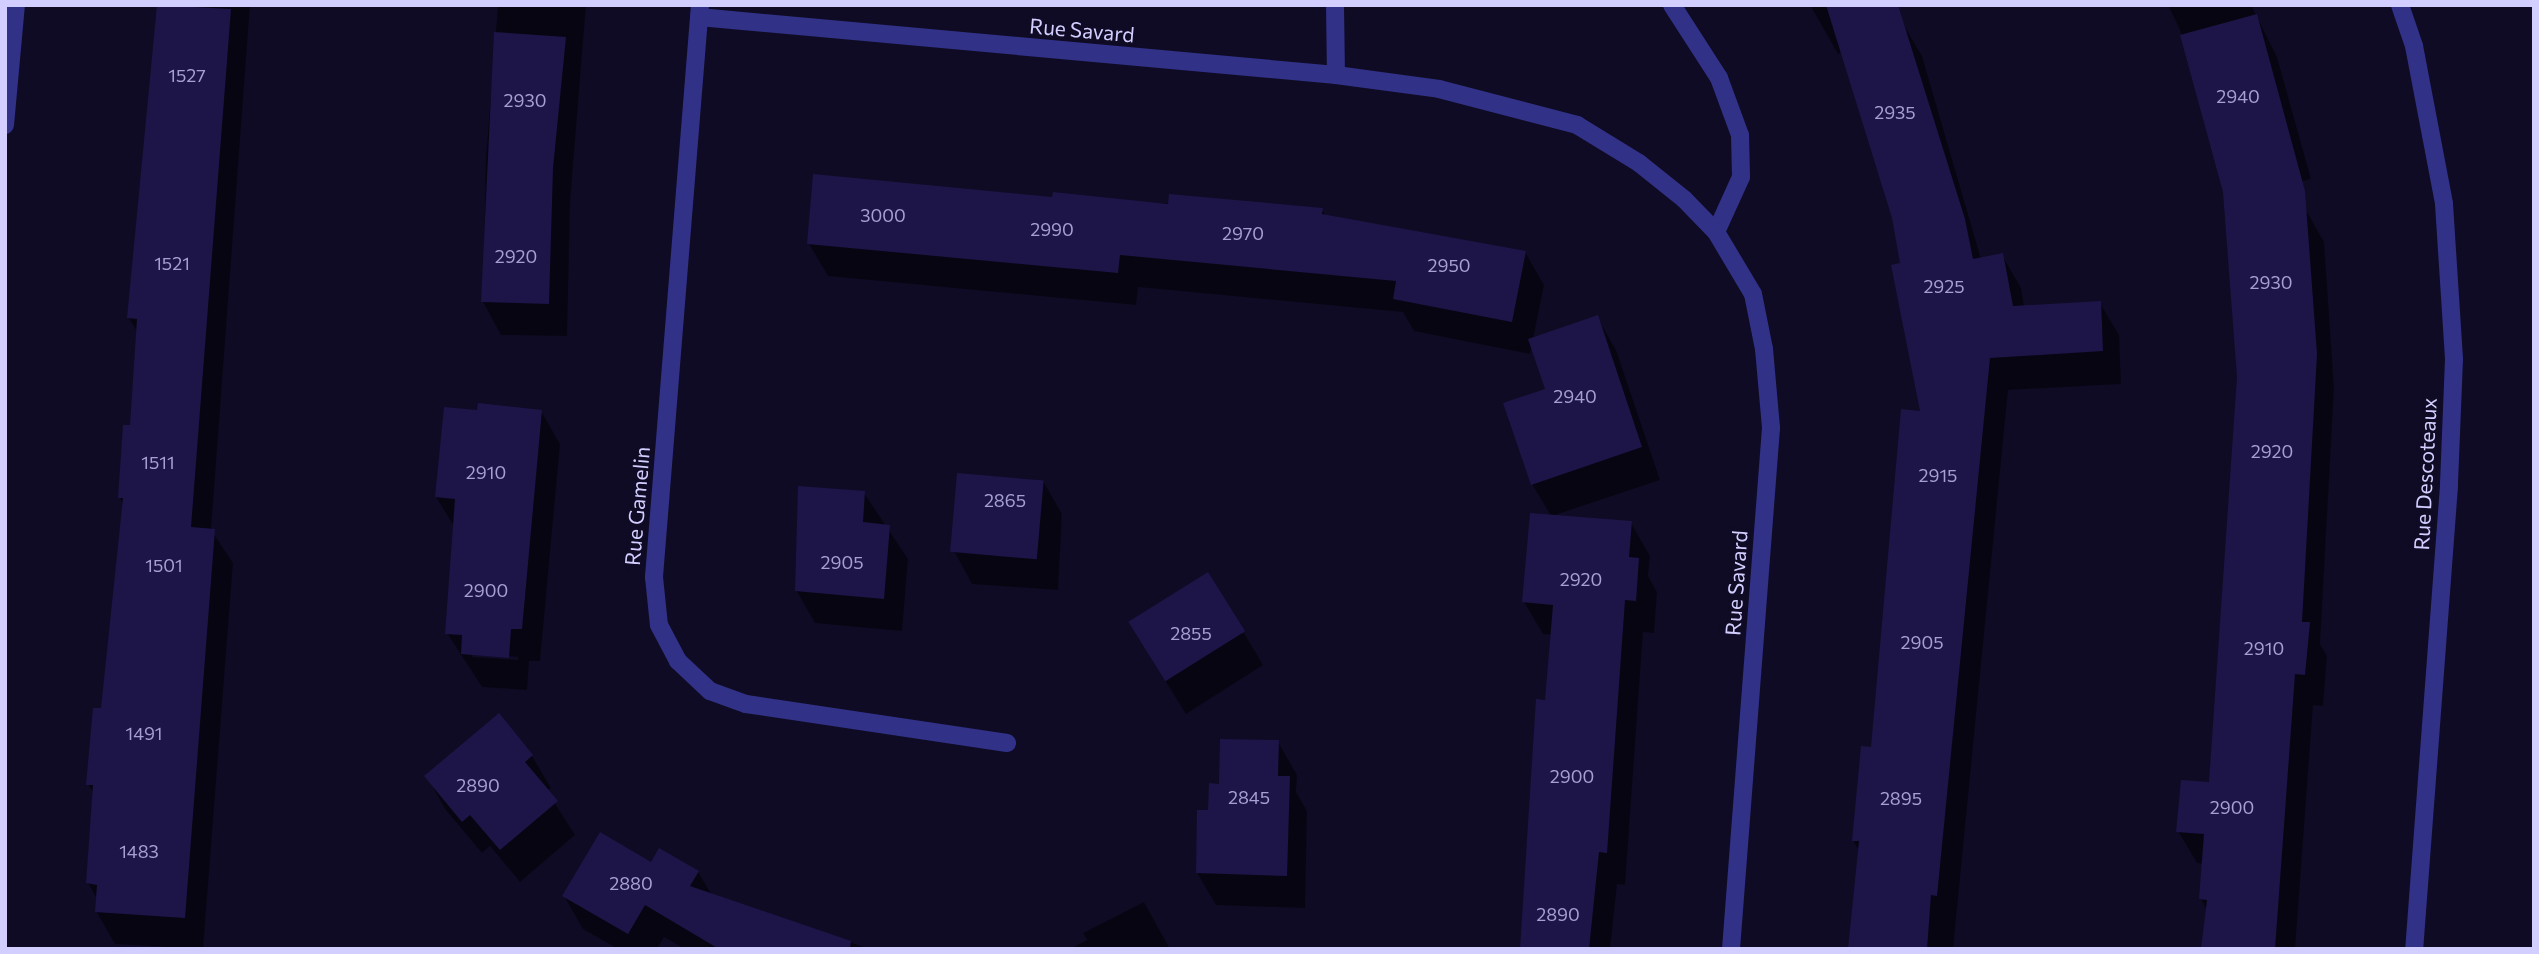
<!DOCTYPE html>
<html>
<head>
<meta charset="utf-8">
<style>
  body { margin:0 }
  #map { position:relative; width:2539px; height:954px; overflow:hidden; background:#0f0b24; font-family:Commissioner,sans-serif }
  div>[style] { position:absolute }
  .shadow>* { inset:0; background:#0007 }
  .building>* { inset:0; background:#1d1547; transform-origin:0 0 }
  .minor>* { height:18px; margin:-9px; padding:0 9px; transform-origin:9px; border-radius:9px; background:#313188 }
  span { translate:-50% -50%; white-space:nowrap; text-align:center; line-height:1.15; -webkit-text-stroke:7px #0f0b24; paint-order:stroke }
  .number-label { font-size:18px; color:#a5a0d1 }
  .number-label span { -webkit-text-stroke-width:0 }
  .street-label { font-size:21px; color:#d2ceff }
  .frame { position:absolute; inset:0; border:7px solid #d2ceff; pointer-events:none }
</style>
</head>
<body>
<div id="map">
  <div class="shadow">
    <div style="clip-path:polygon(158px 5px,250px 5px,211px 530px,233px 563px,203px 949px,115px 944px,96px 911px,97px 899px,88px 883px,94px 794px,88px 784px,102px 710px,124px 505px,120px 498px,131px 427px,138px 333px,128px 317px)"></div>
    <div style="clip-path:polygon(498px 5px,586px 5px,570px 202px,567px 336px,501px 335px,483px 302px,486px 158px)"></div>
    <div style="clip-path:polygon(1810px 5px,1892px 5px,1922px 56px,1981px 259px,2002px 255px,2021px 288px,2024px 307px,2100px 303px,2119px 335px,2121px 384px,2008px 390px,1953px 949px,1850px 949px,1859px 851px,1853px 840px,1873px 749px,1922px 413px,1894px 218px,1842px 52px,1838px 54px)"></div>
    <div style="clip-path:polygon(2168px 5px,2251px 5px,2277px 57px,2311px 179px,2236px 196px,2217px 163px,2180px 30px)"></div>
    <div style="clip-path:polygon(1054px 199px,1322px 209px,1326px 217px,1525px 252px,1544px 285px,1533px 339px,1597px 317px,1616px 350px,1660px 480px,1552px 516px,1631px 523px,1650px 556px,1648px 576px,1657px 592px,1654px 633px,1643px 632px,1625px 885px,1617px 884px,1610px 949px,1522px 949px,1553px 635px,1543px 634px,1524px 602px,1551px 516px,1532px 484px,1547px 390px,1532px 344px,1530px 354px,1414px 331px,1403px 312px,1138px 287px,1136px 305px,828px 276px,809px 244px)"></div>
    <div style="clip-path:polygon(2306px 210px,2324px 242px,2334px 388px,2320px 644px,2327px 656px,2323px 706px,2313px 705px,2295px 949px,2203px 949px,2207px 911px,2201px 899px,2203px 864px,2197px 863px,2178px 831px,2210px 784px)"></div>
    <div style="clip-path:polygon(evenodd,541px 411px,560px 444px,540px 661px,529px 661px,527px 690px,482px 687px,447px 633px,455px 528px,436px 497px,541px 411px,472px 653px,518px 657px,518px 660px,472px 657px,472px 653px)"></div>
    <div style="clip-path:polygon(1043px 481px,1062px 514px,1058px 590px,972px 584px,954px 551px)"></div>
    <div style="clip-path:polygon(864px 493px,908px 559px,902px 631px,815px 623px,796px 590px)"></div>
    <div style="clip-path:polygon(1244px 633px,1263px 665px,1186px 714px,1149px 655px)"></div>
    <div style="clip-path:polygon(1278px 742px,1297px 775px,1296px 792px,1307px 811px,1305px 908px,1216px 905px,1197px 873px,1210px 812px,1221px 785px)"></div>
    <div style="clip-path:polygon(532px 756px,551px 788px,547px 791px,575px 835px,520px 882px,490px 846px,482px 853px,445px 809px,427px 776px)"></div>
    <div style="clip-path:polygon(651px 865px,698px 872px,712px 895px,870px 949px,685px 949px,664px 937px,657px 949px,618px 949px,583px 929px,564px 896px)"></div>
    <div style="clip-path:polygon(1144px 902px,1170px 949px,1070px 949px,1087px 940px,1083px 933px)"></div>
  </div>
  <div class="building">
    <div style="clip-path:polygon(157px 5px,231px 9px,191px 527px,215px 529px,185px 918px,95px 912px,97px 885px,86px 883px,93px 785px,86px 785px,93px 708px,101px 708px,123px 498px,118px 498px,123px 425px,130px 425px,137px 319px,127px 318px)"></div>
    <div style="clip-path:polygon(1826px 5px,1898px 5px,1965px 219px,1973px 259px,2003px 253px,2013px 306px,2101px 301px,2103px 351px,1990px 358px,1937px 896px,1931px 895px,1927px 949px,1848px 949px,1859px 841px,1852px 841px,1861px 746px,1871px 747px,1901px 409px,1920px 411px,1891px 265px,1900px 263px,1892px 218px)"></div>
    <div style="clip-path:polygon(2257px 14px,2305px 191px,2317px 354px,2302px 622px,2310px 622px,2305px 675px,2295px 674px,2275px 949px,2201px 949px,2207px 900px,2199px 899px,2204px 834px,2176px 832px,2181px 780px,2209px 782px,2237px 377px,2223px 192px,2180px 35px)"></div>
    <div style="clip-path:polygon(494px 32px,566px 37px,553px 168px,549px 304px,481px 302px)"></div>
    <div style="clip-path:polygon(813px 174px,1052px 197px,1053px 192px,1168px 204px,1169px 194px,1323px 208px,1322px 214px,1526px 251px,1512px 322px,1393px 299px,1396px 281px,1120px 255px,1118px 273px,807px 244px)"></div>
    <div style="clip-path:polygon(1598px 315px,1642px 447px,1531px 485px,1503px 403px,1545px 389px,1528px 339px)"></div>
    <div style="clip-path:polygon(478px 403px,542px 410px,522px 629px,511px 629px,509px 658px,461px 654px,462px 635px,445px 634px,455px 499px,435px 497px,444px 407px,477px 410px)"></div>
    <div style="left:957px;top:473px;width:87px;height:79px;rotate:5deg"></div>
    <div style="clip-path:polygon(798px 486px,865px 491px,863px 522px,890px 525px,884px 599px,795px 591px)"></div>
    <div style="clip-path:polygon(1530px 513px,1632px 521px,1629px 557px,1639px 558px,1636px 601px,1625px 600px,1607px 853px,1599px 852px,1589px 949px,1520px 949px,1536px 699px,1545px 700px,1553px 605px,1522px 602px)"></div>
    <div style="left:1208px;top:572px;width:70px;height:94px;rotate:58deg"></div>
    <div style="clip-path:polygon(499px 713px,533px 755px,525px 762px,558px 801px,500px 850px,470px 815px,462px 822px,424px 776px)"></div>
    <div style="clip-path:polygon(1220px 739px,1279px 740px,1278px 776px,1290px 776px,1287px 876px,1196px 873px,1197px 810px,1208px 810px,1209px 783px,1219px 784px)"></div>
    <div style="clip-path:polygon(600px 832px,651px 862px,659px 848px,699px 871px,690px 886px,851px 941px,850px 949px,719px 949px,645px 905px,628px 934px,562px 896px)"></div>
  </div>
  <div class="minor">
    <div style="left:700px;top:5px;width:574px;rotate:94.6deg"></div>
    <div style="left:654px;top:577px;width:48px;rotate:84.1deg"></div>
    <div style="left:659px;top:625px;width:41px;rotate:62.2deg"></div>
    <div style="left:678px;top:661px;width:44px;rotate:43.2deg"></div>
    <div style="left:710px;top:691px;width:38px;rotate:20deg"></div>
    <div style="left:746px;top:704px;width:264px;rotate:8.5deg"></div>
    <div style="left:1335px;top:5px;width:70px;rotate:89.2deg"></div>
    <div style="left:1672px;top:5px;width:87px;rotate:57.2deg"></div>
    <div style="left:1719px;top:78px;width:61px;rotate:69.8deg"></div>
    <div style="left:1740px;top:135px;width:42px;rotate:88.6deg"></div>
    <div style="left:1741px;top:177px;width:60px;rotate:114.4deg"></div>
    <div style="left:2400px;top:5px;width:43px;rotate:71.1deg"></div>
    <div style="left:2414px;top:46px;width:161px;rotate:79.2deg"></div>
    <div style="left:2444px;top:204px;width:155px;rotate:86.3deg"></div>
    <div style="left:2454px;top:359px;width:127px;rotate:92.3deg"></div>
    <div style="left:2449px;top:486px;width:464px;rotate:94.3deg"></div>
    <div style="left:699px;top:17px;width:640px;rotate:5.2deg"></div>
    <div style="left:1336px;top:75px;width:104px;rotate:7.7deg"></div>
    <div style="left:1439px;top:89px;width:143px;rotate:14.6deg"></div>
    <div style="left:1577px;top:125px;width:73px;rotate:31.5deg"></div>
    <div style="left:1639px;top:163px;width:58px;rotate:38.7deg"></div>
    <div style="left:1684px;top:199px;width:46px;rotate:45.9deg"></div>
    <div style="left:1716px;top:232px;width:72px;rotate:59.2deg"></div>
    <div style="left:1753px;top:294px;width:56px;rotate:78.7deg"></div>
    <div style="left:1764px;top:349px;width:79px;rotate:84.9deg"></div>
    <div style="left:1771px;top:428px;width:523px;rotate:94.39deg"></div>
    <div style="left:5px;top:125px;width:121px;rotate:-84.8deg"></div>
  </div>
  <div class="number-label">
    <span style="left:187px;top:75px">1527</span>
    <span style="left:2238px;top:96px">2940</span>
    <span style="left:525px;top:100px">2930</span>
    <span style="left:1895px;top:112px">2935</span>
    <span style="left:883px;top:215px">3000</span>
    <span style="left:1052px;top:229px">2990</span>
    <span style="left:1243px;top:233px">2970</span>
    <span style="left:516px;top:256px">2920</span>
    <span style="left:172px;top:263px">1521</span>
    <span style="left:1449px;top:265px">2950</span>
    <span style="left:2271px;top:282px">2930</span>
    <span style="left:1944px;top:286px">2925</span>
    <span style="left:1575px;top:396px">2940</span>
    <span style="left:2272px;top:451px">2920</span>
    <span style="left:158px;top:462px">1511</span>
    <span style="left:486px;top:472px">2910</span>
    <span style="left:1938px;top:475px">2915</span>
    <span style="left:1005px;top:500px">2865</span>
    <span style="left:842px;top:562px">2905</span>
    <span style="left:164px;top:565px">1501</span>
    <span style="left:1581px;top:579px">2920</span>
    <span style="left:486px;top:590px">2900</span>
    <span style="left:1191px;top:633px">2855</span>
    <span style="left:1922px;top:642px">2905</span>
    <span style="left:2264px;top:648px">2910</span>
    <span style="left:144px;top:733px">1491</span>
    <span style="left:1572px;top:776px">2900</span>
    <span style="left:478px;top:785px">2890</span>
    <span style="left:1249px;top:797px">2845</span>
    <span style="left:1901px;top:798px">2895</span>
    <span style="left:2232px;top:807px">2900</span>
    <span style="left:139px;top:851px">1483</span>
    <span style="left:631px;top:883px">2880</span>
    <span style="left:1558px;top:914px">2890</span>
  </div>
  <div class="street-label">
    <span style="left:1082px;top:30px;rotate:5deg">Rue Savard</span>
    <span style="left:2425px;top:474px;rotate:-87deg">Rue Descoteaux</span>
    <span style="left:637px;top:506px;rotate:-85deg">Rue Gamelin</span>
    <span style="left:1736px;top:583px;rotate:-86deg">Rue Savard</span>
  </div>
  <div class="frame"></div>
</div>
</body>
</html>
